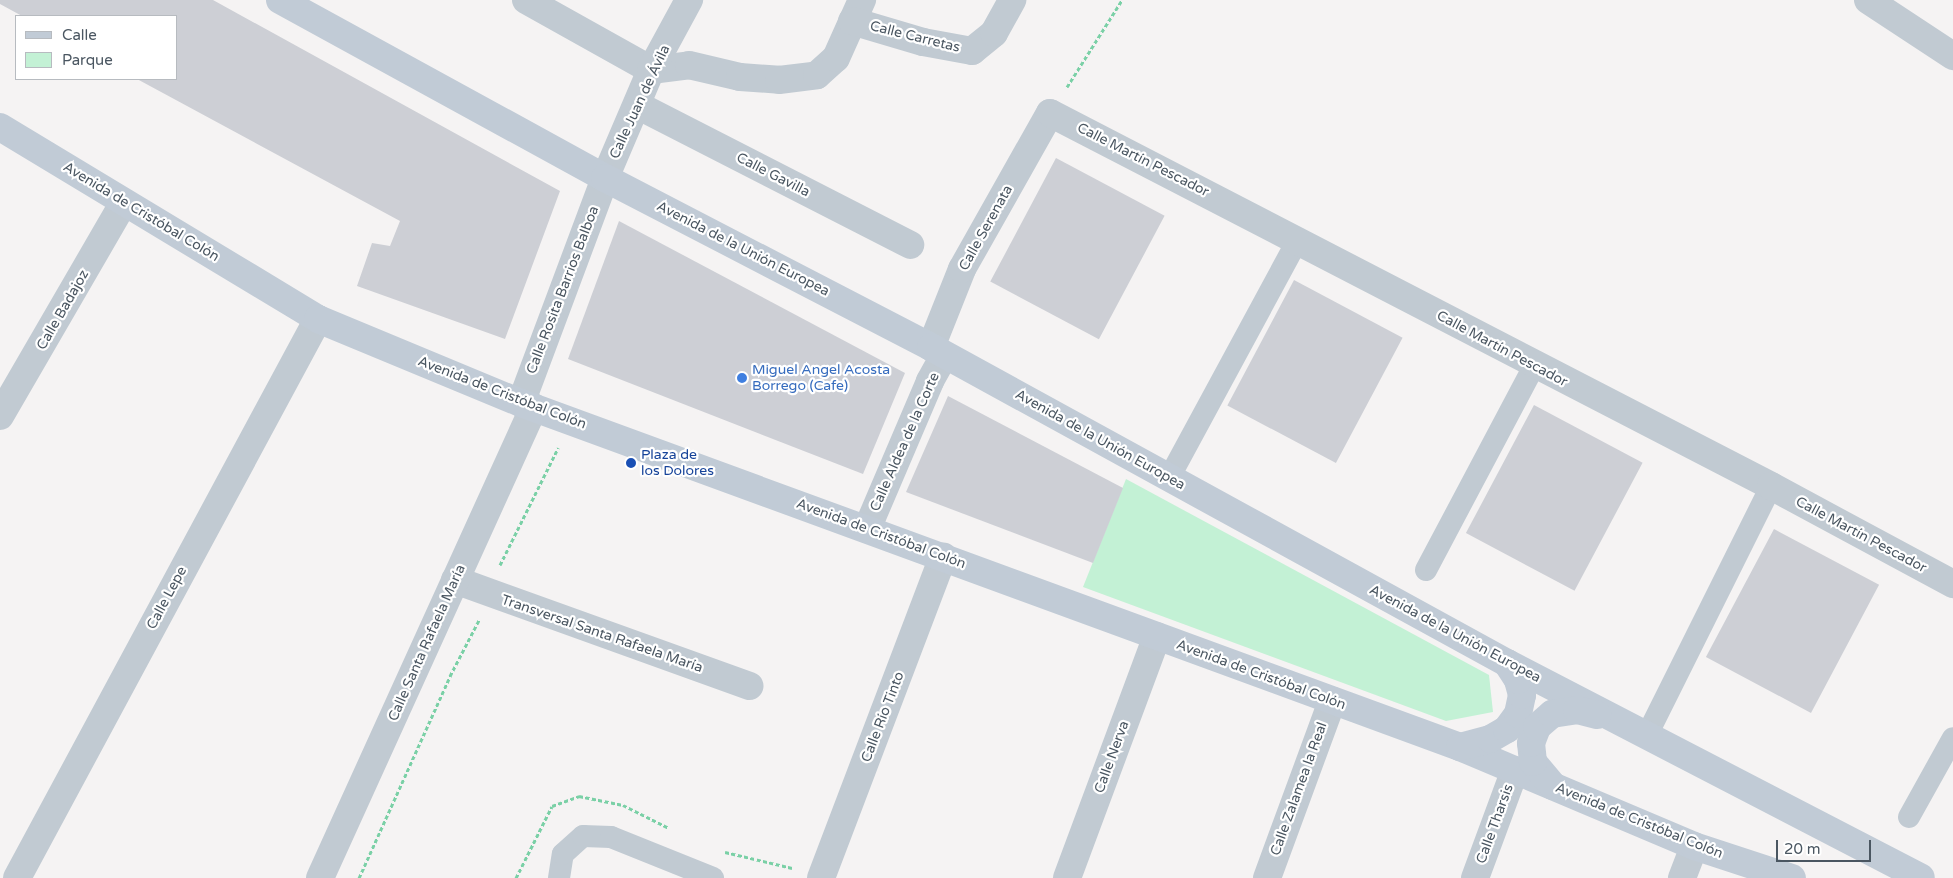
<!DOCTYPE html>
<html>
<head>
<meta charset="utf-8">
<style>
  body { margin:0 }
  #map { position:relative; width:1953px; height:878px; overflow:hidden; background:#f5f3f3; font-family:"Varela Round",sans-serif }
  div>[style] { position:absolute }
  .green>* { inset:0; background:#c3f1d5 }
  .building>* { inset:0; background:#cdcfd5; transform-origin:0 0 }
  .path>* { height:3px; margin-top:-1.5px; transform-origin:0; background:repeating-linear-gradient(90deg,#7ad0a6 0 4px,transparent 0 6.5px) }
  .pedestrian>* { height:22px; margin:-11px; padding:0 11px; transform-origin:11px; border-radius:11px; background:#c1cad2 }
  .minor>* { height:28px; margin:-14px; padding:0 14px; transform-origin:14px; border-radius:14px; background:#c1cad2 }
  .tertiary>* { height:28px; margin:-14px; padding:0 14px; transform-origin:14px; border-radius:14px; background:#c1cad2 }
  .secondary>* { height:28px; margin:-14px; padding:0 14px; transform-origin:14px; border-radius:14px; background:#c1cbd6 }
  .dots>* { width:14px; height:14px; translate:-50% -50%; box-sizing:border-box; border:2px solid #fff; border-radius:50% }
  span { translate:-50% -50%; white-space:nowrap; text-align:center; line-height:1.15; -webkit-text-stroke:4.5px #fff; paint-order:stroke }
  .street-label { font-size:14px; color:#4a5661 }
  .shop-label { font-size:14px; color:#366cbe }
  .left { translate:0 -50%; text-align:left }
  .transit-label { font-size:14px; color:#164399 }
  .legend { position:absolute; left:15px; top:15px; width:162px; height:65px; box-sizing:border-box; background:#fff; border:1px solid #b7bbc0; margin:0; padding:6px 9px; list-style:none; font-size:15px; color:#4a5661 }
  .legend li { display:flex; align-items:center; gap:10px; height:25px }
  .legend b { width:25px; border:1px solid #b7bbc0 }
  .scale { position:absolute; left:1776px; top:840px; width:95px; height:22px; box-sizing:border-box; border:2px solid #4a5661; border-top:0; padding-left:6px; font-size:15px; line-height:18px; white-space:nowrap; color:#4a5661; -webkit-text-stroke:4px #fff; paint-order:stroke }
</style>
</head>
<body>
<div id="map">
  <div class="green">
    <div style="clip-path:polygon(1126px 479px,1489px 675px,1493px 712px,1446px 721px,1083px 587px)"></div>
  </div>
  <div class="building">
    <div style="clip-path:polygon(0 0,213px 0,560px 191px,505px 339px,357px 286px,372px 243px,390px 246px,400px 221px,137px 79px,176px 79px,176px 16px,22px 16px,0 4px)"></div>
    <div style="left:1056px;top:158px;width:123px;height:140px;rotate:28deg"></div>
    <div style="clip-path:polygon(619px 221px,905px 373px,863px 474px,568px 359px)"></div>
    <div style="left:1294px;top:280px;width:123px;height:142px;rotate:28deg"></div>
    <div style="clip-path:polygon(948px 396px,1123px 488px,1093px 563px,906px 492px)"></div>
    <div style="left:1534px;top:405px;width:123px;height:145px;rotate:28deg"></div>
    <div style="left:1774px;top:529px;width:119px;height:145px;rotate:28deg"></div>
  </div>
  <div class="path">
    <div style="left:1067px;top:87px;width:103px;rotate:-57.7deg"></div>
    <div style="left:500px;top:565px;width:131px;rotate:-63.6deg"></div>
    <div style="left:725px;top:852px;width:69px;rotate:13.4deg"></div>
    <div style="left:359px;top:878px;width:222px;rotate:-65.7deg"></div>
    <div style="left:450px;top:676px;width:63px;rotate:-62.6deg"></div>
    <div style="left:516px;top:878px;width:80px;rotate:-63.4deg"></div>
    <div style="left:552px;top:806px;width:29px;rotate:-20deg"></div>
    <div style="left:579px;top:796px;width:45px;rotate:11.6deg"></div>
    <div style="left:623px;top:805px;width:51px;rotate:26.6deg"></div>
  </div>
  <div class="pedestrian">
    <div style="left:1169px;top:478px;width:272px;rotate:-61.6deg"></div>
    <div style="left:1426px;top:570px;width:231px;rotate:-62.1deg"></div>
    <div style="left:1647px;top:735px;width:278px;rotate:-63.5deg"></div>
    <div style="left:1909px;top:817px;width:90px;rotate:-60.9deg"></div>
    <div style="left:559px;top:878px;width:24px;rotate:-81deg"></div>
    <div style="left:563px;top:854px;width:27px;rotate:-42deg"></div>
    <div style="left:583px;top:836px;width:28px;rotate:2deg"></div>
    <div style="left:611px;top:837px;width:110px;rotate:21.9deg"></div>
  </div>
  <div class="minor">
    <div style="left:526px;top:0;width:143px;rotate:29.2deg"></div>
    <div style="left:651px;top:70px;width:38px;rotate:-7deg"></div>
    <div style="left:689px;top:65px;width:52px;rotate:13.2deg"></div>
    <div style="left:740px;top:77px;width:39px;rotate:4deg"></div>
    <div style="left:779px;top:80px;width:38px;rotate:-7deg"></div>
    <div style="left:817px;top:75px;width:25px;rotate:-42deg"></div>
    <div style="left:836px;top:58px;width:64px;rotate:-65.9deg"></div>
    <div style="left:1868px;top:0;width:102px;rotate:33.4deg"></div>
    <div style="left:852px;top:21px;width:74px;rotate:16.5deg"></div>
    <div style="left:923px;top:42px;width:50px;rotate:10.4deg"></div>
    <div style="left:972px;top:51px;width:28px;rotate:-39deg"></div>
    <div style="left:994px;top:33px;width:38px;rotate:-61deg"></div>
    <div style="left:637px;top:105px;width:307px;rotate:27.1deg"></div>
    <div style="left:931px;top:347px;width:84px;rotate:-68.3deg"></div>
    <div style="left:962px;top:269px;width:179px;rotate:-60.6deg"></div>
    <div style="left:1050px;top:113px;width:812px;rotate:27.35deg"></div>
    <div style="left:1771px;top:486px;width:207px;rotate:28.3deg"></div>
    <div style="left:0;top:416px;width:247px;rotate:-59.9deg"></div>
    <div style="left:867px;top:529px;width:161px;rotate:-66.9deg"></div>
    <div style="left:930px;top:381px;width:29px;rotate:-61deg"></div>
    <div style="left:455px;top:580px;width:313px;rotate:19.8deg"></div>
    <div style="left:17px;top:878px;width:635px;rotate:-61.7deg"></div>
    <div style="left:320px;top:878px;width:517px;rotate:-65.57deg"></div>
    <div style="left:821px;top:878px;width:344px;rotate:-69.2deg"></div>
    <div style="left:1067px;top:878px;width:258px;rotate:-69.6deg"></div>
    <div style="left:1267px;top:878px;width:189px;rotate:-69.8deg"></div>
    <div style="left:1682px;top:878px;width:34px;rotate:-69deg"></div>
  </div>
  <div class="tertiary">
    <div style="left:521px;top:403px;width:240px;rotate:-69.5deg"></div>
    <div style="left:605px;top:178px;width:117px;rotate:-66.9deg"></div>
    <div style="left:651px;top:70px;width:80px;rotate:-61.5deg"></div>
    <div style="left:1475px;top:878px;width:115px;rotate:-69.7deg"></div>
  </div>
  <div class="secondary">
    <div style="left:280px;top:0;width:371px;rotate:28.7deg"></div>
    <div style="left:605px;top:178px;width:367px;rotate:27.4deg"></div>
    <div style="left:931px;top:347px;width:657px;rotate:28.75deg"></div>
    <div style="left:1507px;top:663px;width:466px;rotate:27.4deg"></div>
    <div style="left:0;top:127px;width:371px;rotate:31.1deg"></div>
    <div style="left:318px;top:319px;width:220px;rotate:22.5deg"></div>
    <div style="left:521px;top:403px;width:1000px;rotate:20.12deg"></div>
    <div style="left:1460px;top:747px;width:254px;rotate:22.9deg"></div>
    <div style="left:1694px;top:846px;width:103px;rotate:18.1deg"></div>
    <div style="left:1460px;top:747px;width:31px;rotate:-15deg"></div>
    <div style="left:1490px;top:739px;width:20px;rotate:-30deg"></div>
    <div style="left:1507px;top:729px;width:19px;rotate:-54deg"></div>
    <div style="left:1518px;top:714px;width:19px;rotate:-78deg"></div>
    <div style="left:1522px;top:695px;width:16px;rotate:-105deg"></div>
    <div style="left:1518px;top:680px;width:20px;rotate:-123deg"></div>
    <div style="left:1553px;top:786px;width:31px;rotate:-130deg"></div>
    <div style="left:1533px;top:762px;width:19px;rotate:-96deg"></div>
    <div style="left:1531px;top:743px;width:17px;rotate:-69deg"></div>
    <div style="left:1537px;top:727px;width:20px;rotate:-41deg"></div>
    <div style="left:1552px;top:714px;width:25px;rotate:-9deg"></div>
    <div style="left:1577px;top:710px;width:21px;rotate:14deg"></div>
  </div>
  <div class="dots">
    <div style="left:742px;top:378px;background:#3f7fe0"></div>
    <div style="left:631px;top:463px;background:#1a4fb4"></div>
  </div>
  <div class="street-label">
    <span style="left:915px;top:37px;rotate:14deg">Calle Carretas</span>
    <span style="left:640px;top:102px;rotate:-65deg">Calle Juan de Ávila</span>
    <span style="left:1143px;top:160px;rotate:27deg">Calle Martín Pescador</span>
    <span style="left:773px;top:175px;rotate:27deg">Calle Gavilla</span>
    <span style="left:141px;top:212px;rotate:31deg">Avenida de Cristóbal Colón</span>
    <span style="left:986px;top:228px;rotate:-61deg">Calle Serenata</span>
    <span style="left:743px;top:249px;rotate:27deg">Avenida de la Unión Europea</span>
    <span style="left:563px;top:290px;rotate:-69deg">Calle Rosita Barrios Balboa</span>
    <span style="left:63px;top:310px;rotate:-60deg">Calle Badajoz</span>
    <span style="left:1502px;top:349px;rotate:28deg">Calle Martín Pescador</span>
    <span style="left:502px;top:393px;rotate:21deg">Avenida de Cristóbal Colón</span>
    <span style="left:1100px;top:440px;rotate:29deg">Avenida de la Unión Europea</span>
    <span style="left:905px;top:442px;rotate:-66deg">Calle Aldea de la Corte</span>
    <span style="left:881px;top:534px;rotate:20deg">Avenida de Cristóbal Colón</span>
    <span style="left:1861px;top:535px;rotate:28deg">Calle Martín Pescador</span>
    <span style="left:167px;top:598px;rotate:-62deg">Calle Lepe</span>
    <span style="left:602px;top:634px;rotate:19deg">Transversal Santa Rafaela María</span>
    <span style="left:1455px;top:634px;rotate:28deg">Avenida de la Unión Europea</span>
    <span style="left:427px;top:643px;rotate:-66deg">Calle Santa Rafaela María</span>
    <span style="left:1261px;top:675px;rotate:20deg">Avenida de Cristóbal Colón</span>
    <span style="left:883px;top:717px;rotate:-69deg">Calle Río Tinto</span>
    <span style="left:1112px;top:757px;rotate:-70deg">Calle Nerva</span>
    <span style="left:1299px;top:789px;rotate:-70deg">Calle Zalamea la Real</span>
    <span style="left:1639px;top:821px;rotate:22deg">Avenida de Cristóbal Colón</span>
    <span style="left:1495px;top:824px;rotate:-70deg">Calle Tharsis</span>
  </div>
  <div class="shop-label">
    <span class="left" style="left:752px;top:378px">Miguel Angel Acosta<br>Borrego (Cafe)</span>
  </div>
  <div class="transit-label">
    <span class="left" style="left:641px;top:463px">Plaza de<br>los Dolores</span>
  </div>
  <ul class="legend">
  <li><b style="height:6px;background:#c1cbd6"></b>Calle</li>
  <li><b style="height:14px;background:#c3f1d5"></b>Parque</li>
  </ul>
  <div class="scale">20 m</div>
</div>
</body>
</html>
